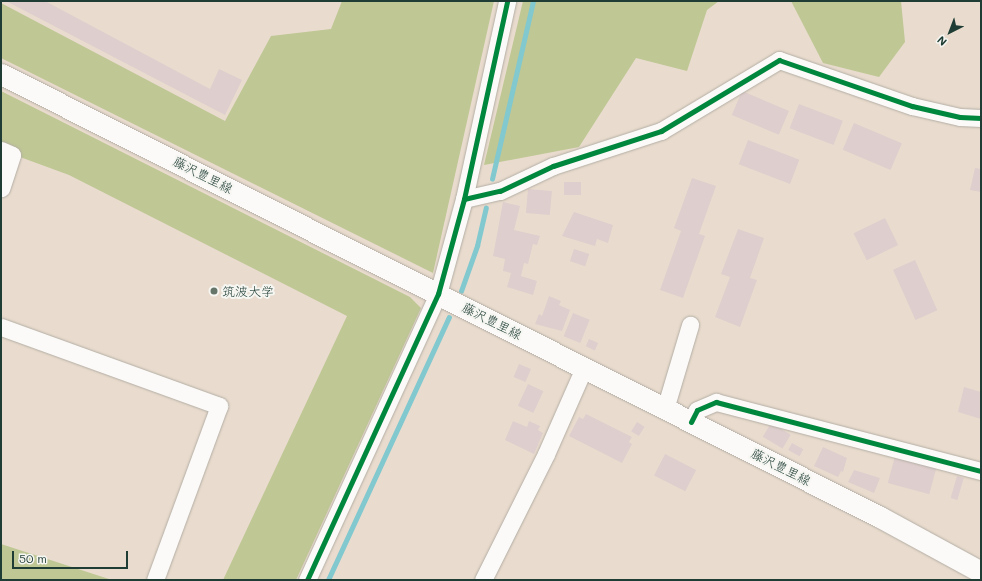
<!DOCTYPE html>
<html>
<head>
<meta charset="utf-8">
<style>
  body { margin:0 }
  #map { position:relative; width:982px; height:581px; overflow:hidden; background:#e9dcce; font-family:Mali,"Klee One",sans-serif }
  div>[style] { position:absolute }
  .forest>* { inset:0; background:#bfc795 }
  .stream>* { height:4.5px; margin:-2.25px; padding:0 2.25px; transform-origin:2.25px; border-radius:2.25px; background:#81c8cf }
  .building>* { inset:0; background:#dececd; transform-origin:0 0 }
  .roads { filter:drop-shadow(0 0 1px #b3ada4) drop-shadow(0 0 1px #b3ada4) }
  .minor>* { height:17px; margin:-8.5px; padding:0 8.5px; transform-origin:8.5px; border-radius:8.5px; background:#fcfaf8 }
  .major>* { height:21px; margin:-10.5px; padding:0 10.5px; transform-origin:10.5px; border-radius:10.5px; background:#fcfaf8 }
  .cycleway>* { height:5px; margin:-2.5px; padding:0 2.5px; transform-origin:2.5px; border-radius:2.5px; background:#00873e }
  .dots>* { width:11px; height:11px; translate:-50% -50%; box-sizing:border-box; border:2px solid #f6f6f2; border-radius:50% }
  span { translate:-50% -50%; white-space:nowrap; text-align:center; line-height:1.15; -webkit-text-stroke:4px #f6f6f2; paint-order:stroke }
  .street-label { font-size:13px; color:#1f3d34 }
  .poi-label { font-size:13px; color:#1f3d34 }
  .left { translate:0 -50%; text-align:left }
  .frame { position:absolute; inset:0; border:2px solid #1f3d34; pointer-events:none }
  .north { position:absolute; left:930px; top:12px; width:40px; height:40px; -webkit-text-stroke:3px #f6f6f2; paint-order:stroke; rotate:222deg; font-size:11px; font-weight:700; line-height:16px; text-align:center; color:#1f3d34 }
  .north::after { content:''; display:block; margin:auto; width:14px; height:18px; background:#1f3d34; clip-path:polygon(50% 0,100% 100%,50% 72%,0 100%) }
  .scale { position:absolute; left:12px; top:551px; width:116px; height:18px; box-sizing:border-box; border:2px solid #1f3d34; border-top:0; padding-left:5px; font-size:12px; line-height:14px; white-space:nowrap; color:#1f3d34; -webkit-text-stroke:3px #f6f6f2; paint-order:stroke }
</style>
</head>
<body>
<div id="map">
  <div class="forest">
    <div style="clip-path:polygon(342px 1px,494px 1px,433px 273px,1px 58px,1px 3px,225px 121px,271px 36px,331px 29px)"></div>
    <div style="clip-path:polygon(523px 1px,719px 1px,707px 10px,687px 71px,636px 58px,579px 147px,484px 165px)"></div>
    <div style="clip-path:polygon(791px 1px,901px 1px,905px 42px,879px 77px,823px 63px)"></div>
    <div style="clip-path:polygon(1px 91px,410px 297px,421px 308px,296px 580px,223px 580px,347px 316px,69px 175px,1px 150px)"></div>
    <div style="clip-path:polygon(1px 544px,112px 580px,1px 580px)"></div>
  </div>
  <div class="stream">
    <div style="left:492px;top:179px;width:183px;rotate:-77deg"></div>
    <div style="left:461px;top:291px;width:48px;rotate:-70.4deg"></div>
    <div style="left:477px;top:246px;width:39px;rotate:-77deg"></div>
    <div style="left:328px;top:580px;width:289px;rotate:-65.3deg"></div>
  </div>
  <div class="building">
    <div style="clip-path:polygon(6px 1px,45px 1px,210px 89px,219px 69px,242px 80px,225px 115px)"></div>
    <div style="left:742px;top:91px;width:51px;height:26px;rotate:23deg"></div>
    <div style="left:799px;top:104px;width:47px;height:26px;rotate:21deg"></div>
    <div style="left:854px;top:123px;width:52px;height:29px;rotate:23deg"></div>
    <div style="left:748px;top:140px;width:55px;height:26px;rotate:21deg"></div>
    <div style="clip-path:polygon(975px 168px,981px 169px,981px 192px,970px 190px)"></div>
    <div style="clip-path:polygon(692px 178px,716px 186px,699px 234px,705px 236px,683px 298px,660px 290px,681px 231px,674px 228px)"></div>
    <div style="left:564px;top:182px;width:17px;height:13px"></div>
    <div style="left:528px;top:189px;width:24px;height:24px;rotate:5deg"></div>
    <div style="clip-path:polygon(503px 202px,520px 206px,514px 230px,540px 236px,537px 245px,533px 244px,528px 264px,524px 263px,521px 276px,537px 281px,533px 295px,507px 287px,511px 273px,503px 271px,505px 259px,493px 256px)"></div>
    <div style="clip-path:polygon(574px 212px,613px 225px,608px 243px,597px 239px,595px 246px,562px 236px)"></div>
    <div style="left:885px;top:218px;width:30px;height:35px;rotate:64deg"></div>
    <div style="clip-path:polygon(738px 229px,764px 238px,750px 278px,757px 280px,740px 327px,715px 317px,730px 277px,721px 274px)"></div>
    <div style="left:574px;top:249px;width:16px;height:13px;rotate:18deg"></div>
    <div style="left:915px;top:260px;width:55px;height:24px;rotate:66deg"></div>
    <div style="clip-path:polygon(549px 296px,561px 301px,559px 305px,570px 310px,562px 331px,535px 324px,539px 314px,542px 316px)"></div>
    <div style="left:573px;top:313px;width:18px;height:25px;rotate:22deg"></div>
    <div style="left:589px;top:339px;width:10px;height:8px;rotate:24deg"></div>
    <div style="left:519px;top:364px;width:13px;height:14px;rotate:23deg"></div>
    <div style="left:528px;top:384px;width:17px;height:24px;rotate:25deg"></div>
    <div style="clip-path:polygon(964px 387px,981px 392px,981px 419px,958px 412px)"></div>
    <div style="clip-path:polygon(586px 414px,632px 437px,629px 442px,632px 444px,622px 463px,569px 436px,579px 417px,583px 419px)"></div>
    <div style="clip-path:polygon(513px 421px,527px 427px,529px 421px,540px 426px,538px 430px,543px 433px,534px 454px,505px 440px)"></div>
    <div style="left:637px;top:422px;width:9px;height:11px;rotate:32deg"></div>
    <div style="left:771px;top:423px;width:23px;height:16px;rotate:31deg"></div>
    <div style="left:792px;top:443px;width:13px;height:8px;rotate:29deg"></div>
    <div style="clip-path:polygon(823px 447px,847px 458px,843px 472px,841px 471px,838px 477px,814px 466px)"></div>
    <div style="left:665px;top:454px;width:35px;height:24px;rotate:27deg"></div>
    <div style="left:895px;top:456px;width:43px;height:28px;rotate:15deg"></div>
    <div style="clip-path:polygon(854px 470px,880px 478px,874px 493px,848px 482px)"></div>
    <div style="left:957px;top:476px;width:7px;height:23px;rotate:16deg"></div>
  </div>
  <div class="roads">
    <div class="minor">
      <div style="left:1px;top:150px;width:12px;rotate:24deg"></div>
      <div style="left:12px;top:155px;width:35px;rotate:108deg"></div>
      <div style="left:464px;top:199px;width:37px;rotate:-13deg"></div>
      <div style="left:500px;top:191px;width:59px;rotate:-25.3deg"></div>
      <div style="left:553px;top:166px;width:114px;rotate:-18deg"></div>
      <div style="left:661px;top:131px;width:138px;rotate:-31deg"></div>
      <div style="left:779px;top:60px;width:141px;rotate:19.1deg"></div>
      <div style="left:912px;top:106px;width:49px;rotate:12.9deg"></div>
      <div style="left:960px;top:117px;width:21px;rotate:3deg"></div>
      <div style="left:1px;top:327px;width:232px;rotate:19.9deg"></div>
      <div style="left:219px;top:406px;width:185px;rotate:110.2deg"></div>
      <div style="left:665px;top:409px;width:88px;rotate:-73.4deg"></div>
      <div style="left:691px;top:422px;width:13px;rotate:-63deg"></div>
      <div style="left:697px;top:410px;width:21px;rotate:-23deg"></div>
      <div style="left:716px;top:402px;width:274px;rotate:14.6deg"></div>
      <div style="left:307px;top:580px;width:315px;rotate:-65.4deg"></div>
      <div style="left:438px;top:294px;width:98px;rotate:-74.7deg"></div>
      <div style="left:464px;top:199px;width:203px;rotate:-77.7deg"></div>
      <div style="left:483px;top:580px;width:141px;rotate:-63.4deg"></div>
      <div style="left:546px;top:454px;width:94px;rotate:-66.2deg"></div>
    </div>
    <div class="major">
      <div style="left:1px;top:74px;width:984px;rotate:26.75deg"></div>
      <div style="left:880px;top:517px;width:115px;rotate:28.6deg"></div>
    </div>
  </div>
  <div class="cycleway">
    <div style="left:464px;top:199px;width:37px;rotate:-13deg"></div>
    <div style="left:500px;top:191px;width:59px;rotate:-25.3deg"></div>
    <div style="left:553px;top:166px;width:114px;rotate:-18deg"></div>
    <div style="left:661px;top:131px;width:138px;rotate:-31deg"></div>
    <div style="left:779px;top:60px;width:141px;rotate:19.1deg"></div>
    <div style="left:912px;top:106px;width:49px;rotate:12.9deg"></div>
    <div style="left:960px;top:117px;width:21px;rotate:3deg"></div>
    <div style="left:691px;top:422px;width:13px;rotate:-63deg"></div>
    <div style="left:697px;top:410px;width:21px;rotate:-23deg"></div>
    <div style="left:716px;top:402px;width:274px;rotate:14.6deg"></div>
    <div style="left:307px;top:580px;width:315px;rotate:-65.4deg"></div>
    <div style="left:438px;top:294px;width:98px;rotate:-74.7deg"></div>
    <div style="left:464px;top:199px;width:203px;rotate:-77.7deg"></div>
  </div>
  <div class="dots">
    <div style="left:214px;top:291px;background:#66756a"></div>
  </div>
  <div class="street-label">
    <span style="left:203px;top:175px;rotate:27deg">藤沢豊里線</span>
    <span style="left:492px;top:321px;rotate:27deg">藤沢豊里線</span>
    <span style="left:781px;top:467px;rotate:27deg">藤沢豊里線</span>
  </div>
  <div class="poi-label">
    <span class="left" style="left:222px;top:291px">筑波大学</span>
  </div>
  <div class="frame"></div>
  <div class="north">N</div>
  <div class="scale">50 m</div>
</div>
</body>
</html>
